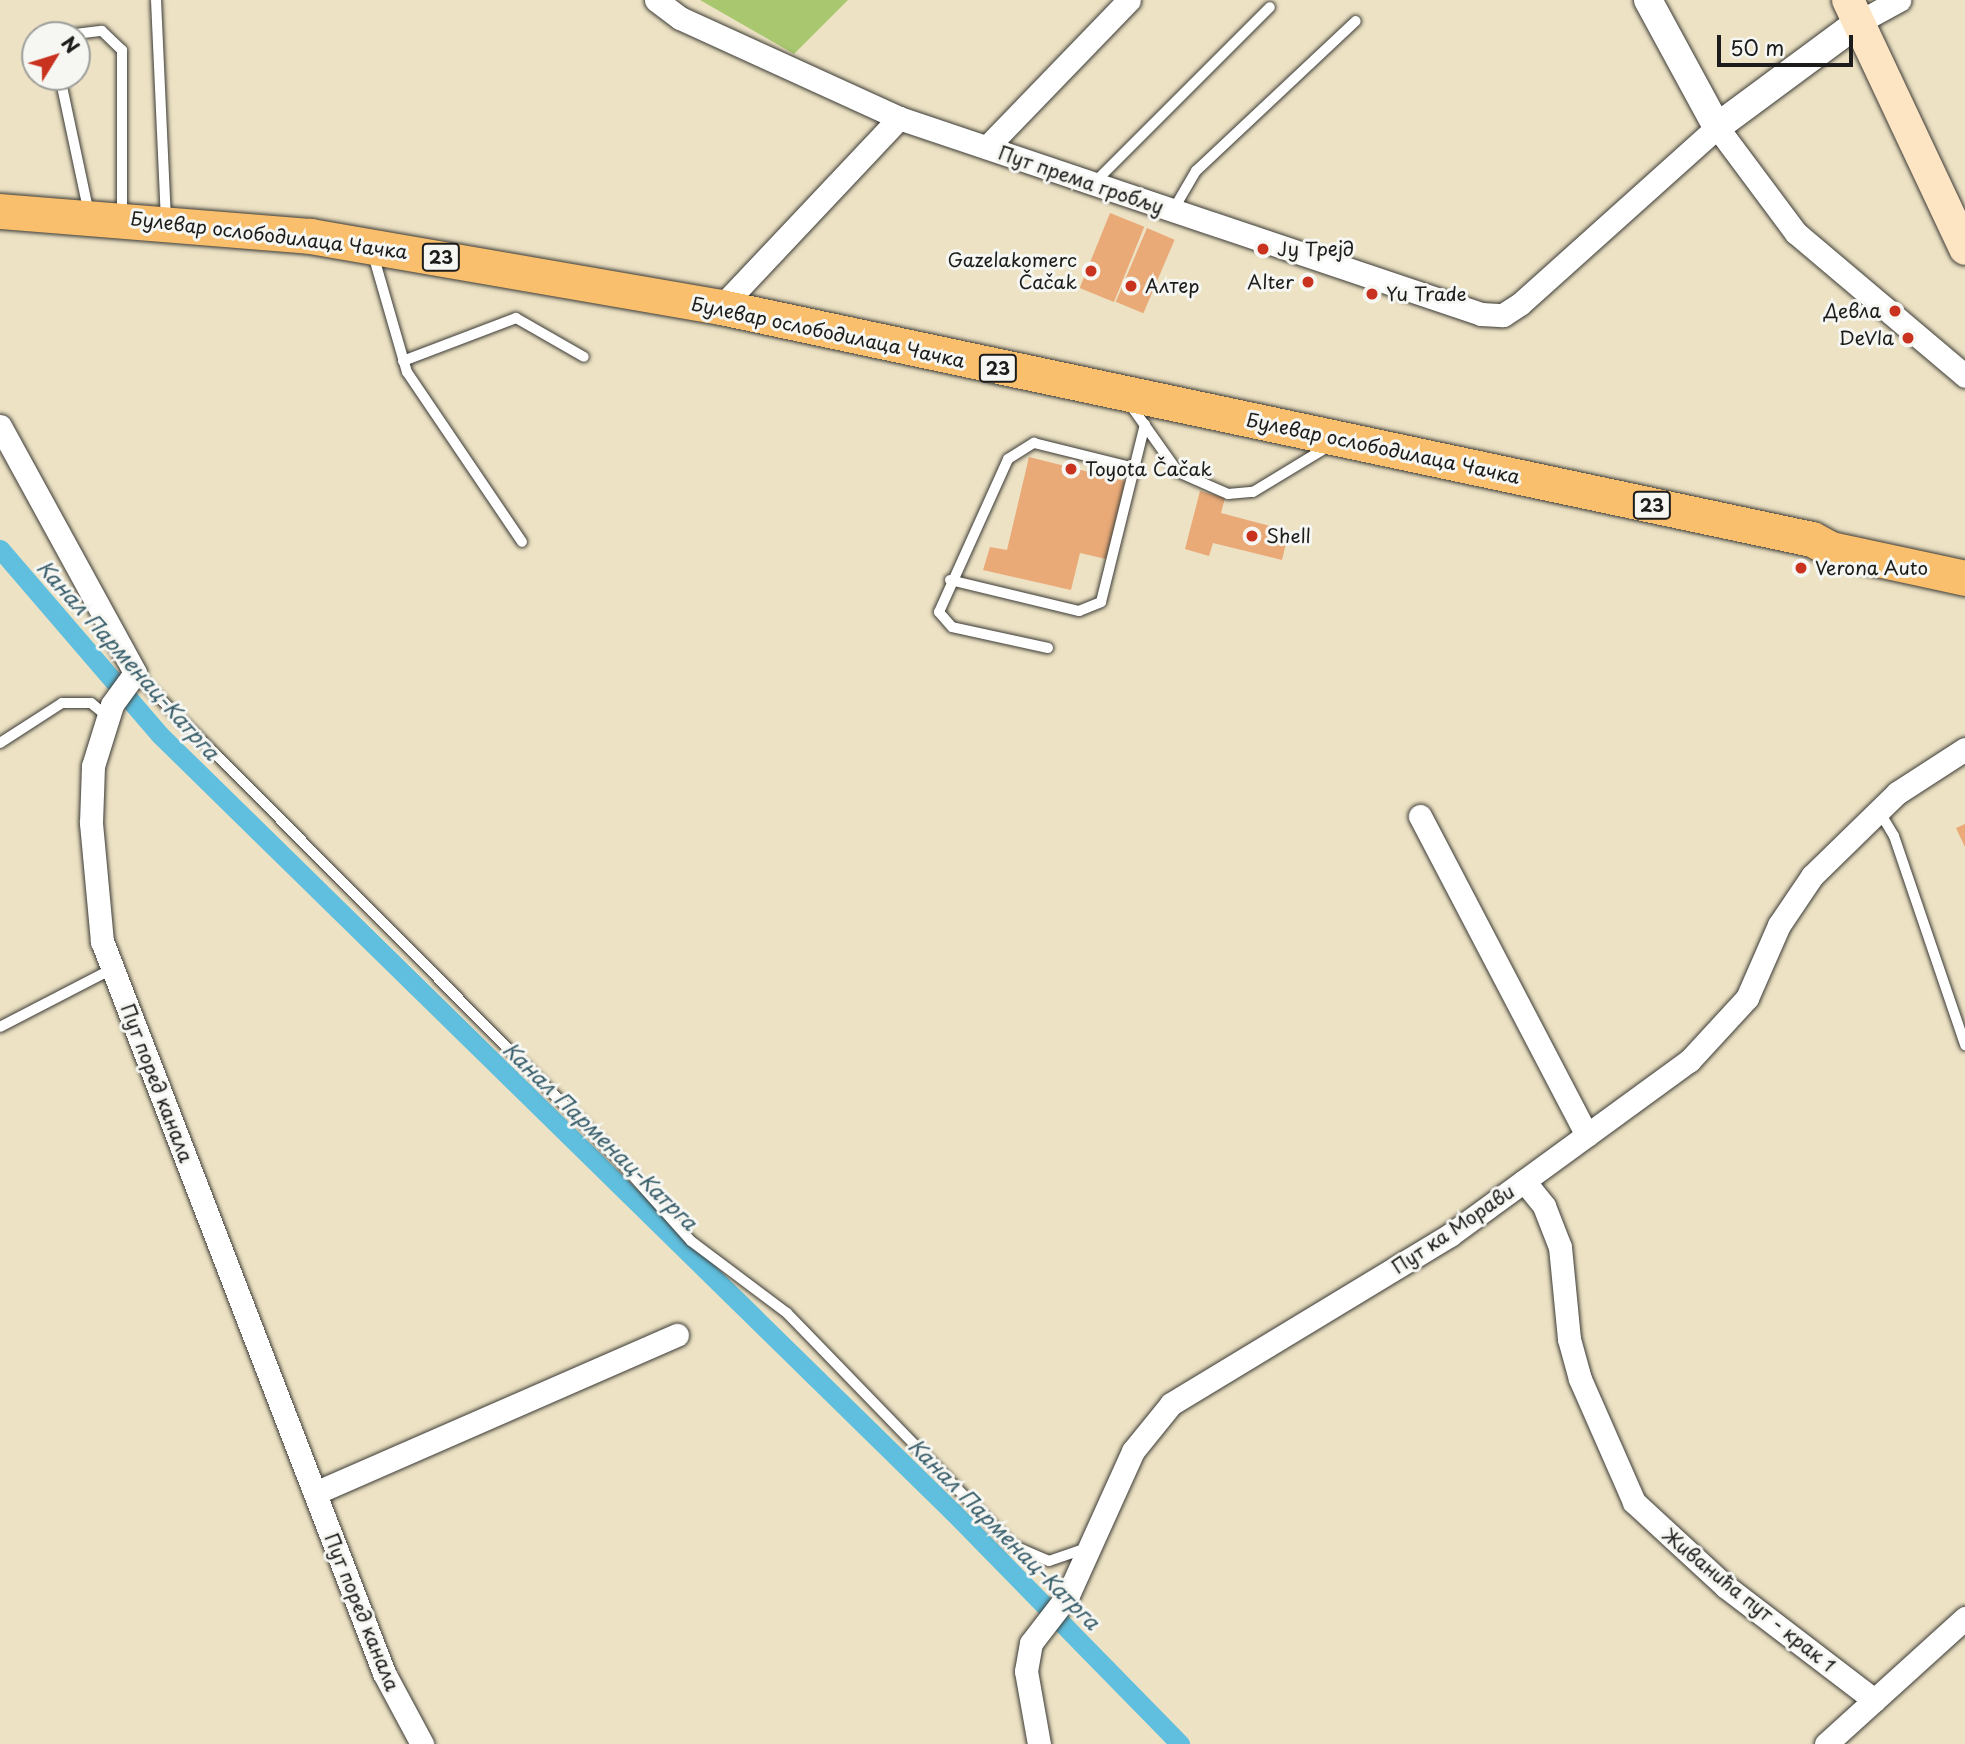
<!DOCTYPE html>
<html>
<head>
<meta charset="utf-8">
<style>
  body { margin:0 }
  #map { position:relative; width:1965px; height:1744px; overflow:hidden; background:#ede2c4; font-family:"Playpen Sans",sans-serif }
  div>[style] { position:absolute }
  .green>* { inset:0; background:#a9c76f }
  .canal>* { height:19px; margin:-9.5px; padding:0 9.5px; transform-origin:9.5px; border-radius:9.5px; background:#60bfde }
  .building>* { inset:0; background:#e9aa78; transform-origin:0 0 }
  .roads { filter:drop-shadow(0 0 2px #3b3a35) drop-shadow(0 0 2px #3b3a35) }
  .service>* { height:10px; margin:-5px; padding:0 5px; transform-origin:5px; border-radius:5px; background:#fff }
  .minor>* { height:23px; margin:-11.5px; padding:0 11.5px; transform-origin:11.5px; border-radius:11.5px; background:#fff }
  .tertiary>* { height:28px; margin:-14px; padding:0 14px; transform-origin:14px; border-radius:14px; background:#fff }
  .secondary>* { height:32px; margin:-16px; padding:0 16px; transform-origin:16px; border-radius:16px; background:#fde5c4 }
  .primary>* { height:35px; margin:-17.5px; padding:0 17.5px; transform-origin:17.5px; border-radius:17.5px; background:#f9bf6c }
  .dots>* { width:19px; height:19px; translate:-50% -50%; box-sizing:border-box; border:4px solid #f6f6f2; border-radius:50% }
  span { translate:-50% -50%; white-space:nowrap; text-align:center; line-height:1.15; -webkit-text-stroke:6px #f6f6f2; paint-order:stroke }
  .shield-label span { padding:2px 5px; background:#f6f6f2; border:2px solid; border-radius:5px; -webkit-text-stroke-width:0 }
  .shield-label { font-size:18px; color:#1c1c1c; font-weight:700 }
  .street-label { font-size:19px; color:#1c1c1c }
  .poi-label { font-size:19px; color:#1c1c1c }
  .left { translate:0 -50%; text-align:left }
  .right { translate:-100% -50%; text-align:right }
  .water-label { font-size:21px; color:#375d6a; font-style:italic }
  .north { position:absolute; left:21px; top:21px; width:70px; height:70px; box-sizing:border-box; background:#f6f6f2; border:2px solid #9f9f9c; border-radius:50%; rotate:52deg; font-size:19px; font-weight:700; line-height:28px; text-align:center; color:#1c1c1c }
  .north::after { content:''; display:block; margin:auto; width:24px; height:32px; background:#c8321e; clip-path:polygon(50% 0,100% 100%,50% 72%,0 100%) }
  .scale { position:absolute; left:1717px; top:35px; width:136px; height:32px; box-sizing:border-box; border:4px solid #1c1c1c; border-top:0; padding-left:9px; font-size:21px; line-height:24px; white-space:nowrap; color:#1c1c1c; -webkit-text-stroke:5px #f6f6f2; paint-order:stroke }
</style>
</head>
<body>
<div id="map">
  <div class="green">
    <div style="clip-path:polygon(700px 0,848px 0,794px 54px)"></div>
  </div>
  <div class="canal">
    <div style="left:0;top:549px;width:245px;rotate:49.3deg"></div>
    <div style="left:160px;top:735px;width:1109px;rotate:44.42deg"></div>
    <div style="left:952px;top:1511px;width:326px;rotate:45.6deg"></div>
  </div>
  <div class="building">
    <div style="left:1110px;top:213px;width:37px;height:81px;rotate:22deg"></div>
    <div style="left:1147px;top:228px;width:30px;height:80px;rotate:23deg"></div>
    <div style="clip-path:polygon(1029px 457px,1125px 481px,1106px 559px,1080px 553px,1071px 590px,983px 570px,990px 547px,1007px 550px)"></div>
    <div style="clip-path:polygon(1200px 491px,1225px 498px,1221px 513px,1289px 531px,1282px 560px,1213px 543px,1209px 556px,1185px 549px)"></div>
    <div style="clip-path:polygon(1965px 824px,1965px 847px,1956px 828px)"></div>
  </div>
  <div class="roads">
    <div class="service">
      <div style="left:156px;top:0;width:219px;rotate:87.4deg"></div>
      <div style="left:67px;top:35px;width:35px;rotate:-7deg"></div>
      <div style="left:102px;top:31px;width:28px;rotate:44deg"></div>
      <div style="left:122px;top:50px;width:166px;rotate:90deg"></div>
      <div style="left:60px;top:77px;width:139px;rotate:78deg"></div>
      <div style="left:1093px;top:184px;width:250px;rotate:-45deg"></div>
      <div style="left:1172px;top:212px;width:48px;rotate:-59.7deg"></div>
      <div style="left:1196px;top:171px;width:219px;rotate:-43.2deg"></div>
      <div style="left:372px;top:251px;width:126px;rotate:73.9deg"></div>
      <div style="left:407px;top:372px;width:205px;rotate:55.9deg"></div>
      <div style="left:403px;top:361px;width:121px;rotate:-20.8deg"></div>
      <div style="left:516px;top:318px;width:78px;rotate:29.8deg"></div>
      <div style="left:1129px;top:403px;width:85px;rotate:54.6deg"></div>
      <div style="left:1178px;top:472px;width:55px;rotate:23.7deg"></div>
      <div style="left:1228px;top:494px;width:25px;rotate:-5deg"></div>
      <div style="left:1253px;top:492px;width:89px;rotate:-31.2deg"></div>
      <div style="left:950px;top:580px;width:133px;rotate:13.5deg"></div>
      <div style="left:1079px;top:611px;width:24px;rotate:-22deg"></div>
      <div style="left:1101px;top:602px;width:183px;rotate:-76.1deg"></div>
      <div style="left:1048px;top:648px;width:98px;rotate:-167.7deg"></div>
      <div style="left:952px;top:627px;width:20px;rotate:-131deg"></div>
      <div style="left:939px;top:612px;width:168px;rotate:-65.7deg"></div>
      <div style="left:1008px;top:459px;width:31px;rotate:-32deg"></div>
      <div style="left:1034px;top:443px;width:104px;rotate:13.9deg"></div>
      <div style="left:135px;top:673px;width:681px;rotate:45.18deg"></div>
      <div style="left:615px;top:1156px;width:114px;rotate:48.2deg"></div>
      <div style="left:691px;top:1241px;width:120px;rotate:36.9deg"></div>
      <div style="left:787px;top:1313px;width:323px;rotate:45.9deg"></div>
      <div style="left:1012px;top:1545px;width:40px;rotate:23.4deg"></div>
      <div style="left:1049px;top:1561px;width:39px;rotate:-19deg"></div>
      <div style="left:0;top:743px;width:74px;rotate:-32.8deg"></div>
      <div style="left:62px;top:703px;width:29px"></div>
      <div style="left:91px;top:703px;width:22px;rotate:39deg"></div>
      <div style="left:1879px;top:811px;width:29px;rotate:59deg"></div>
      <div style="left:1894px;top:836px;width:221px;rotate:71.2deg"></div>
      <div style="left:0;top:1027px;width:126px;rotate:-27.4deg"></div>
    </div>
    <div class="minor">
      <div style="left:656px;top:0;width:30px;rotate:37deg"></div>
      <div style="left:680px;top:18px;width:241px;rotate:24.5deg"></div>
      <div style="left:899px;top:118px;width:614px;rotate:18.61deg"></div>
      <div style="left:1481px;top:314px;width:22px;rotate:3deg"></div>
      <div style="left:1503px;top:315px;width:20px;rotate:-33deg"></div>
      <div style="left:1520px;top:304px;width:265px;rotate:-41.9deg"></div>
      <div style="left:1717px;top:127px;width:132px;rotate:53.3deg"></div>
      <div style="left:1796px;top:233px;width:221px;rotate:40.2deg"></div>
      <div style="left:1859px;top:22px;width:46px;rotate:-28.8deg"></div>
      <div style="left:987px;top:147px;width:204px;rotate:-46deg"></div>
      <div style="left:721px;top:307px;width:260px;rotate:-46.7deg"></div>
      <div style="left:0;top:426px;width:281px;rotate:61.3deg"></div>
      <div style="left:135px;top:673px;width:39px;rotate:126deg"></div>
      <div style="left:112px;top:705px;width:64px;rotate:107.3deg"></div>
      <div style="left:93px;top:766px;width:57px;rotate:92deg"></div>
      <div style="left:91px;top:823px;width:119px;rotate:84.7deg"></div>
      <div style="left:102px;top:941px;width:784px;rotate:68.93deg"></div>
      <div style="left:384px;top:1673px;width:81px;rotate:61.8deg"></div>
      <div style="left:1420px;top:816px;width:360px;rotate:62.4deg"></div>
      <div style="left:1524px;top:1181px;width:32px;rotate:51deg"></div>
      <div style="left:1544px;top:1206px;width:44px;rotate:68.7deg"></div>
      <div style="left:1560px;top:1247px;width:92px;rotate:84.4deg"></div>
      <div style="left:1569px;top:1339px;width:41px;rotate:74.6deg"></div>
      <div style="left:1580px;top:1379px;width:134px;rotate:66.3deg"></div>
      <div style="left:1634px;top:1502px;width:124px;rotate:42.7deg"></div>
      <div style="left:1725px;top:1586px;width:188px;rotate:37.4deg"></div>
      <div style="left:315px;top:1493px;width:395px;rotate:-23.6deg"></div>
      <div style="left:1039px;top:1744px;width:74px;rotate:-100.1deg"></div>
      <div style="left:1026px;top:1671px;width:28px;rotate:-80deg"></div>
      <div style="left:1031px;top:1643px;width:61px;rotate:-52.4deg"></div>
      <div style="left:1068px;top:1595px;width:158px;rotate:-65.7deg"></div>
      <div style="left:1133px;top:1451px;width:60px;rotate:-51deg"></div>
      <div style="left:1171px;top:1404px;width:326px;rotate:-31.2deg"></div>
      <div style="left:1450px;top:1235px;width:296px;rotate:-36.1deg"></div>
      <div style="left:1689px;top:1061px;width:86px;rotate:-47.4deg"></div>
      <div style="left:1747px;top:998px;width:80px;rotate:-66.3deg"></div>
      <div style="left:1779px;top:925px;width:59px;rotate:-56deg"></div>
      <div style="left:1812px;top:876px;width:119px;rotate:-44.3deg"></div>
      <div style="left:1897px;top:793px;width:81px;rotate:-32.9deg"></div>
      <div style="left:1826px;top:1744px;width:188px;rotate:-42.2deg"></div>
    </div>
    <div class="tertiary">
      <div style="left:1648px;top:0;width:145px;rotate:61.5deg"></div>
      <div style="left:1717px;top:127px;width:177px;rotate:-36.5deg"></div>
    </div>
    <div class="secondary">
      <div style="left:1848px;top:0;width:275px;rotate:64.8deg"></div>
    </div>
    <div class="primary">
      <div style="left:0;top:211px;width:311px;rotate:4.6deg"></div>
      <div style="left:310px;top:236px;width:417px;rotate:9.8deg"></div>
      <div style="left:721px;top:307px;width:1115px;rotate:12.01deg"></div>
      <div style="left:1812px;top:539px;width:21px;rotate:28deg"></div>
      <div style="left:1831px;top:549px;width:137px;rotate:12.2deg"></div>
    </div>
  </div>
  <div class="dots">
    <div style="left:1263px;top:249px;background:#c8321e"></div>
    <div style="left:1091px;top:271px;background:#c8321e"></div>
    <div style="left:1308px;top:282px;background:#c8321e"></div>
    <div style="left:1131px;top:286px;background:#c8321e"></div>
    <div style="left:1372px;top:294px;background:#c8321e"></div>
    <div style="left:1895px;top:311px;background:#c8321e"></div>
    <div style="left:1908px;top:338px;background:#c8321e"></div>
    <div style="left:1071px;top:469px;background:#c8321e"></div>
    <div style="left:1252px;top:536px;background:#c8321e"></div>
    <div style="left:1801px;top:568px;background:#c8321e"></div>
  </div>
  <div class="shield-label">
    <span style="left:441px;top:257px">23</span>
    <span style="left:998px;top:368px">23</span>
    <span style="left:1652px;top:505px">23</span>
  </div>
  <div class="street-label">
    <span style="left:1081px;top:180px;rotate:19deg">Пут према гробљу</span>
    <span style="left:269px;top:235px;rotate:7deg">Булевар ослободилаца Чачка</span>
    <span style="left:828px;top:332px;rotate:12deg">Булевар ослободилаца Чачка</span>
    <span style="left:1383px;top:448px;rotate:12deg">Булевар ослободилаца Чачка</span>
    <span style="left:157px;top:1083px;rotate:69deg">Пут поред канала</span>
    <span style="left:1453px;top:1229px;rotate:-34deg">Пут ка Морави</span>
    <span style="left:1749px;top:1600px;rotate:39deg">Живанића пут - крак 1</span>
    <span style="left:362px;top:1612px;rotate:68deg">Пут поред канала</span>
  </div>
  <div class="poi-label">
    <span class="left" style="left:1277px;top:249px">Ју Трејд</span>
    <span class="right" style="left:1077px;top:271px">Gazelakomerc<br>Čačak</span>
    <span class="right" style="left:1294px;top:282px">Alter</span>
    <span class="left" style="left:1145px;top:286px">Алтер</span>
    <span class="left" style="left:1386px;top:294px">Yu Trade</span>
    <span class="right" style="left:1881px;top:311px">Девла</span>
    <span class="right" style="left:1894px;top:338px">DeVla</span>
    <span class="left" style="left:1085px;top:469px">Toyota Čačak</span>
    <span class="left" style="left:1266px;top:536px">Shell</span>
    <span class="left" style="left:1815px;top:568px">Verona Auto</span>
  </div>
  <div class="water-label">
    <span style="left:129px;top:659px;rotate:48deg">Канал Парменац-Катрга</span>
    <span style="left:601px;top:1135px;rotate:44deg">Канал Парменац-Катрга</span>
    <span style="left:1005px;top:1533px;rotate:45deg">Канал Парменац-Катрга</span>
  </div>
  <div class="north">N</div>
  <div class="scale">50 m</div>
</div>
</body>
</html>
